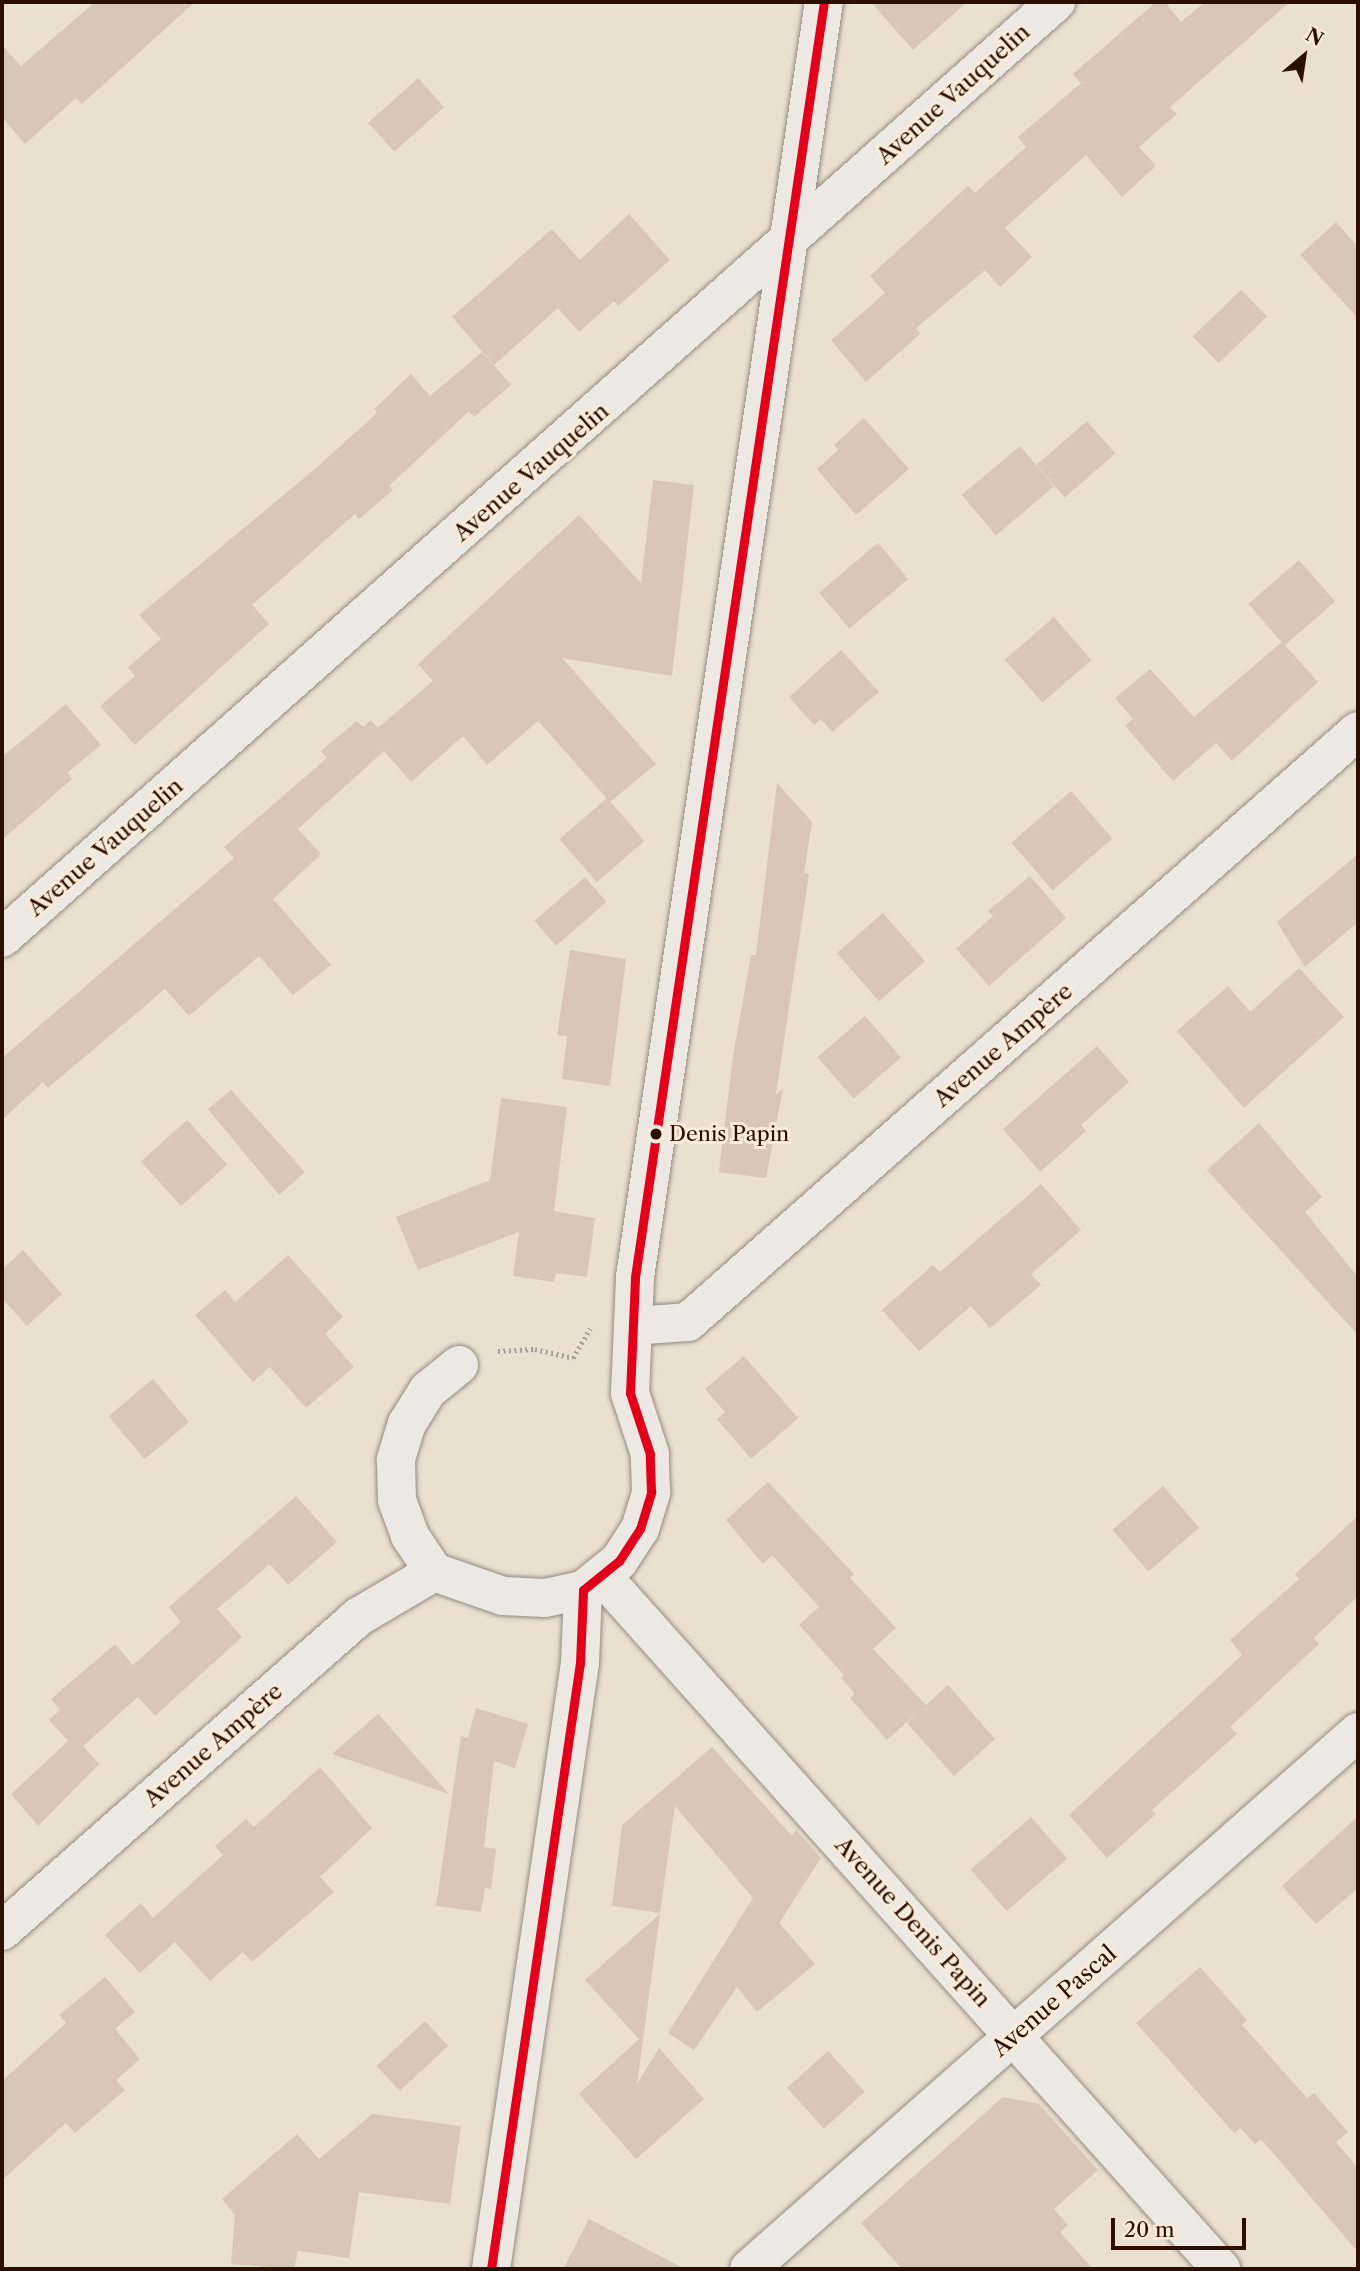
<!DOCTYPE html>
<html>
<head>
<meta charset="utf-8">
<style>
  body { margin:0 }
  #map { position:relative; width:1360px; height:2271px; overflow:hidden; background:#eadfd0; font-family:"Libre Caslon Text",serif }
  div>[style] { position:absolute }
  .building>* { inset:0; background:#d8c6bb; transform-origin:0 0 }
  .path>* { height:4.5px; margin-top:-2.25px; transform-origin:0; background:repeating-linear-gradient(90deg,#a79f99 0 2px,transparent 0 5.5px) }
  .roads { filter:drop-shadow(0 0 2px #958b82) drop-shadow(0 0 2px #958b82) }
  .minor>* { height:38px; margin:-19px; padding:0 19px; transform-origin:19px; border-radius:19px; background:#ede8e1 }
  .bus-1>* { height:9px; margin:-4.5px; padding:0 4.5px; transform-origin:4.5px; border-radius:4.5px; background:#e2001a }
  .dots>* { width:19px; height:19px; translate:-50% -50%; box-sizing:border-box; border:4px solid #f8ebda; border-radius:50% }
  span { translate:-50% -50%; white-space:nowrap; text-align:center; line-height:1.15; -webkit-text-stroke:6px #f8ebda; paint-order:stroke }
  .bus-label { font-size:21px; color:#2c0f03 }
  .left { translate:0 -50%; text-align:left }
  .street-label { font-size:23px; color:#2c0f03 }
  .frame { position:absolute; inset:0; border:4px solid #2c0f03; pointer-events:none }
  .north { position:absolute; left:1269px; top:21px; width:70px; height:70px; -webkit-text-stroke:5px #f8ebda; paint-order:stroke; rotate:29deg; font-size:19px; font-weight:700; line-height:28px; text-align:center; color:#2c0f03 }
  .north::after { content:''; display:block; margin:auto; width:24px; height:32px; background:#2c0f03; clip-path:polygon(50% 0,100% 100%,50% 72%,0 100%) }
  .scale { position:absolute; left:1111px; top:2218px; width:135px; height:32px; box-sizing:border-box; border:4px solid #2c0f03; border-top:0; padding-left:9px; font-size:21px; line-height:24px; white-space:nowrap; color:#2c0f03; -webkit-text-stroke:5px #f8ebda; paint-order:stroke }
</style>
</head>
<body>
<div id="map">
  <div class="building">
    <div style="clip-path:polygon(95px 2px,195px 2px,82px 104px,76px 98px,25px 144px,2px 117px,2px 45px,21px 66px)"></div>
    <div style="clip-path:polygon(871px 2px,967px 2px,913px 50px)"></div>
    <div style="clip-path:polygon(1156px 2px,1165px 2px,1181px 22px,1205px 2px,1290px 2px,1170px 107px,1177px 114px,1139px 147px,1156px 166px,1122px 197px,1086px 155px,1005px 228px,1032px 257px,1000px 287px,985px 270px,916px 328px,920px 334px,866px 382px,831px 340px,885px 293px,870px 276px,968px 186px,975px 193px,1026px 147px,1018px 137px,1081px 83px,1073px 74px)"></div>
    <div style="left:418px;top:78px;width:39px;height:67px;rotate:48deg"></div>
    <div style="clip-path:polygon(629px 214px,670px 260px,618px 306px,614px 301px,579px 332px,558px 308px,494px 365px,452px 317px,552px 229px,580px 260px)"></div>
    <div style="clip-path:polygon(1336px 222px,1358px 247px,1358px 318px,1300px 255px)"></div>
    <div style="left:1241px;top:290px;width:37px;height:67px;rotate:46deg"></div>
    <div style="clip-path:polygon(482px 352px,511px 385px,474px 417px,469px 411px,389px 486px,393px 490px,359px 519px,355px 514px,252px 605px,269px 624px,135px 745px,100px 706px,135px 676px,128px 667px,161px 639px,139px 615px,315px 469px,377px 413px,374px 409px,411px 374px,430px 396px)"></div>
    <div style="clip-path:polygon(864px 418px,909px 469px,856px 515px,817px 469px,838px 450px,834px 445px)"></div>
    <div style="left:1087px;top:421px;width:43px;height:67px;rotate:49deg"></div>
    <div style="left:1020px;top:446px;width:53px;height:76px;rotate:50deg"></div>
    <div style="clip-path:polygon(653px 480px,694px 485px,672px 676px,562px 658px,656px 764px,610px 802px,538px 721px,487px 765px,463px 736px,411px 782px,384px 751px,298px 829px,321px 854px,273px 899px,331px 965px,293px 995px,259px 956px,189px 1016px,165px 989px,48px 1088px,43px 1082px,2px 1120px,2px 1058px,234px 858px,224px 847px,327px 758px,321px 751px,357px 721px,363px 727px,371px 720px,378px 728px,433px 681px,418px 664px,579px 515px,641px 583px)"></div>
    <div style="left:878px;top:543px;width:47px;height:77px;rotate:50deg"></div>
    <div style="left:1299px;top:560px;width:55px;height:67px;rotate:49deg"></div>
    <div style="left:1054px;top:617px;width:57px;height:65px;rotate:49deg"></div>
    <div style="clip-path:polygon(1282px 642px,1318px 682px,1232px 761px,1216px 743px,1173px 781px,1125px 726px,1133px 719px,1115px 698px,1150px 669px,1194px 717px)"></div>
    <div style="clip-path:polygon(841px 650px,879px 692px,832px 732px,821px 719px,814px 725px,789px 697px)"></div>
    <div style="clip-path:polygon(66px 704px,101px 745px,67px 773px,72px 779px,2px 840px,2px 757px)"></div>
    <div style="clip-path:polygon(777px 783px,812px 822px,804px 873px,809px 874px,776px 1095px,783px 1088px,766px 1178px,719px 1172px,733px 1056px,751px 955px,756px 955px)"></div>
    <div style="left:1071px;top:791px;width:63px;height:79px;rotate:49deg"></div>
    <div style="left:607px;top:798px;width:57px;height:63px;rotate:49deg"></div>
    <div style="clip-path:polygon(1358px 854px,1358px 922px,1305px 967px,1277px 922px)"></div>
    <div style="clip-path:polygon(1030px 876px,1066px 918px,989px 986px,956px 949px,993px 916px,988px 911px)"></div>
    <div style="left:585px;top:877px;width:33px;height:67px;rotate:49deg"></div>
    <div style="left:883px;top:913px;width:64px;height:61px;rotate:49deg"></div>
    <div style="clip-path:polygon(570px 950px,626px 959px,610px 1086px,562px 1079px,567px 1036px,557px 1035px)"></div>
    <div style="clip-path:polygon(1299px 968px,1344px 1017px,1244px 1108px,1177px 1031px,1228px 986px,1250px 1012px)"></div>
    <div style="left:865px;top:1016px;width:55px;height:63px;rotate:49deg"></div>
    <div style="clip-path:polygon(1097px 1046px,1129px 1082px,1081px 1125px,1086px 1131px,1040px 1172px,1003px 1129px)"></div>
    <div style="clip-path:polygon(231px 1090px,305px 1172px,279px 1195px,208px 1109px)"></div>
    <div style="clip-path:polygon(501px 1098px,567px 1107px,554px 1211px,595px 1218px,587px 1277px,556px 1273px,554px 1282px,513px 1276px,519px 1232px,418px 1270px,396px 1217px,490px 1180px)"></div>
    <div style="left:187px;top:1120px;width:60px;height:62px;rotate:48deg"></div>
    <div style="clip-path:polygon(1259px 1123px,1322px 1197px,1305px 1212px,1358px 1277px,1358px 1335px,1207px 1170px)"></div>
    <div style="clip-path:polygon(1041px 1184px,1081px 1230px,1031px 1274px,1041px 1285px,990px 1328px,971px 1306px,919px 1351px,882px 1310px,933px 1265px,940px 1272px)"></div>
    <div style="clip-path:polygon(23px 1250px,62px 1294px,27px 1326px,2px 1298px,2px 1270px)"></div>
    <div style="clip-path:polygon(288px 1255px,343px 1317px,325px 1334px,354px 1367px,306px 1408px,270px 1367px,253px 1382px,195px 1315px,225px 1290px,235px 1302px)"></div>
    <div style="clip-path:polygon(744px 1356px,798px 1418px,751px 1459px,717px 1419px,725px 1412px,705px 1389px)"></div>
    <div style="left:153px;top:1379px;width:56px;height:58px;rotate:50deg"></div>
    <div style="clip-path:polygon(768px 1482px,854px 1574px,850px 1578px,896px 1628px,873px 1649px,926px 1705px,948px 1685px,995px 1739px,954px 1776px,907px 1723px,917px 1713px,887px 1740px,850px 1698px,855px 1694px,841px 1678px,844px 1675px,799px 1625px,819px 1607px,772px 1555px,763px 1564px,726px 1520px)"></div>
    <div style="left:1163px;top:1486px;width:55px;height:67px;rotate:49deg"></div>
    <div style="clip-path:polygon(296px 1496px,337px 1542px,288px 1585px,270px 1564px,217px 1609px,242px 1637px,155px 1716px,138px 1697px,83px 1746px,99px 1764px,38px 1826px,11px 1794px,68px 1741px,49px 1720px,60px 1710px,51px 1699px,115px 1644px,133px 1665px,181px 1622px,169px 1607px)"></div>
    <div style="clip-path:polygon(1358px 1516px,1358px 1596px,1314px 1638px,1319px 1644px,1230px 1727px,1237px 1734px,1152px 1810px,1156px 1814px,1107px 1858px,1069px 1815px,1242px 1655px,1230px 1640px,1299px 1579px,1295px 1574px)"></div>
    <div style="clip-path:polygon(476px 1708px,528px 1724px,515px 1768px,494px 1761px,484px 1847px,496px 1849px,491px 1889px,485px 1888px,481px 1912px,436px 1906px,461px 1736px,468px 1738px)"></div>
    <div style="clip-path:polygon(378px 1714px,449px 1794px,332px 1754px)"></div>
    <div style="clip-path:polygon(712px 1747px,792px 1836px,796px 1830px,821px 1858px,779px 1923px,815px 1964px,757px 2012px,737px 1987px,694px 2050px,668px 2033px,753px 1898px,675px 1806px,660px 1913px,612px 1906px,622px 1825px)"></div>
    <div style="clip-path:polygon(320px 1767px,372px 1828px,320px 1877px,334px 1892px,252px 1962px,243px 1952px,210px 1981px,171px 1938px,175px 1942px,140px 1973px,105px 1935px,141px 1903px,153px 1918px,223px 1855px,215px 1846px,246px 1819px,254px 1827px)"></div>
    <div style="clip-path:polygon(1358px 1816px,1358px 1888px,1316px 1924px,1282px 1886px)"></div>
    <div style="left:1031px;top:1817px;width:55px;height:80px;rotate:49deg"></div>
    <div style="clip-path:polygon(660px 1914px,637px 2084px,659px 2048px,704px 2099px,636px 2159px,579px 2094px,639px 2039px,585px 1980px)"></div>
    <div style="clip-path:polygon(1200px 1967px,1247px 2020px,1242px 2025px,1307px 2098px,1314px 2093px,1348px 2132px,1336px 2142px,1358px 2168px,1358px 2252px,1261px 2139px,1255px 2144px,1240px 2128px,1234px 2133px,1136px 2023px)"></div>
    <div style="clip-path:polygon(105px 1977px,135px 2012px,115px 2029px,140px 2059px,116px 2080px,125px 2090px,75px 2133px,66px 2123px,2px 2180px,2px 2081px,66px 2023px,59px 2015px)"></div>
    <div style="left:425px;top:2021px;width:34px;height:66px;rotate:47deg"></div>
    <div style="left:828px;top:2051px;width:55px;height:55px;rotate:48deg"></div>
    <div style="clip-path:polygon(1003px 2097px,1039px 2104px,1098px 2170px,1054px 2209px,1068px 2225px,1060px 2232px,1093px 2269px,902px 2269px,861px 2223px)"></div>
    <div style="clip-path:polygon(372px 2114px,461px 2126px,450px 2204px,359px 2192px,349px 2258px,298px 2251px,294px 2269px,231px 2264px,235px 2215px,222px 2199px,297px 2134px,319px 2159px)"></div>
    <div style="clip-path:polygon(589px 2219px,614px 2232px,685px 2269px,563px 2269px)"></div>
  </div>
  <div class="path">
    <div style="left:498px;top:1351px;width:37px;rotate:-3deg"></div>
    <div style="left:535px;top:1349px;width:39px;rotate:13deg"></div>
    <div style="left:573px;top:1358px;width:34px;rotate:-60deg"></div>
  </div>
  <div class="roads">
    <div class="minor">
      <div style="left:2px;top:938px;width:1410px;rotate:-41.61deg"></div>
      <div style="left:633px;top:1326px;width:55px;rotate:-4.2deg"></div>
      <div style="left:688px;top:1322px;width:893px;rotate:-41.42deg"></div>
      <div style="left:459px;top:1365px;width:40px;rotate:141deg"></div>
      <div style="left:428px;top:1390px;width:39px;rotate:122deg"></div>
      <div style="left:407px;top:1423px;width:39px;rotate:107deg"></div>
      <div style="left:396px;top:1460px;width:40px;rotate:88.6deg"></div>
      <div style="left:397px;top:1500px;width:38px;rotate:70deg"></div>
      <div style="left:410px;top:1536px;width:43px;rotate:56.3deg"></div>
      <div style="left:434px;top:1572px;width:73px;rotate:19.2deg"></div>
      <div style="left:503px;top:1596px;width:42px;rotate:2.7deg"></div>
      <div style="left:545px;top:1598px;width:39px;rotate:-12deg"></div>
      <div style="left:583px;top:1590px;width:46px;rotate:-38.9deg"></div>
      <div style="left:619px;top:1561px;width:38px;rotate:-57deg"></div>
      <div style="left:640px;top:1529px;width:39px;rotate:-73deg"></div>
      <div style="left:651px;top:1492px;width:38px;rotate:-92deg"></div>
      <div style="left:650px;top:1454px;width:64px;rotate:-108.2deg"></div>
      <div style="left:630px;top:1393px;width:116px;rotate:-87.5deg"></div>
      <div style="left:635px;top:1277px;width:1289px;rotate:-81.57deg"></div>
      <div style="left:603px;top:1577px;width:928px;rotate:48.23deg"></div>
      <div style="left:2px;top:1931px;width:475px;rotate:-41.4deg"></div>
      <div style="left:358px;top:1617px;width:88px;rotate:-30.6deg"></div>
      <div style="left:491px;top:2269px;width:613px;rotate:-81.65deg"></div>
      <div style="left:580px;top:1663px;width:73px;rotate:-87.6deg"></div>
      <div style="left:749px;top:2269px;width:812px;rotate:-41.4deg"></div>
    </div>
  </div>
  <div class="bus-1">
    <div style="left:583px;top:1590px;width:46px;rotate:-38.9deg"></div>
    <div style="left:619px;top:1561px;width:38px;rotate:-57deg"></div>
    <div style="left:640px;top:1529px;width:39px;rotate:-73deg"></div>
    <div style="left:651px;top:1492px;width:38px;rotate:-92deg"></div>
    <div style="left:650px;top:1454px;width:64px;rotate:-108.2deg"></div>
    <div style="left:630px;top:1393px;width:116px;rotate:-87.5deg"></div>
    <div style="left:635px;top:1277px;width:1289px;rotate:-81.57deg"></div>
    <div style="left:491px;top:2269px;width:613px;rotate:-81.65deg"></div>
    <div style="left:580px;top:1663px;width:73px;rotate:-87.6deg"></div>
  </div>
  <div class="dots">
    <div style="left:656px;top:1134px;background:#2c0f03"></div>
  </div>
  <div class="bus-label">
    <span class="left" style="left:669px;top:1134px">Denis Papin</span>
  </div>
  <div class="street-label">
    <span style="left:953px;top:94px;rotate:-42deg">Avenue Vauquelin</span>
    <span style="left:531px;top:472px;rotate:-41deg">Avenue Vauquelin</span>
    <span style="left:105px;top:847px;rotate:-41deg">Avenue Vauquelin</span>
    <span style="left:1003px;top:1045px;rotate:-41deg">Avenue Ampère</span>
    <span style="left:213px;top:1745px;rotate:-41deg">Avenue Ampère</span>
    <span style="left:913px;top:1922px;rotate:48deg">Avenue Denis Papin</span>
    <span style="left:1054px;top:2001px;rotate:-41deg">Avenue Pascal</span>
  </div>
  <div class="frame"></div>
  <div class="north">N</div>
  <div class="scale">20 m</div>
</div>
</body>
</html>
